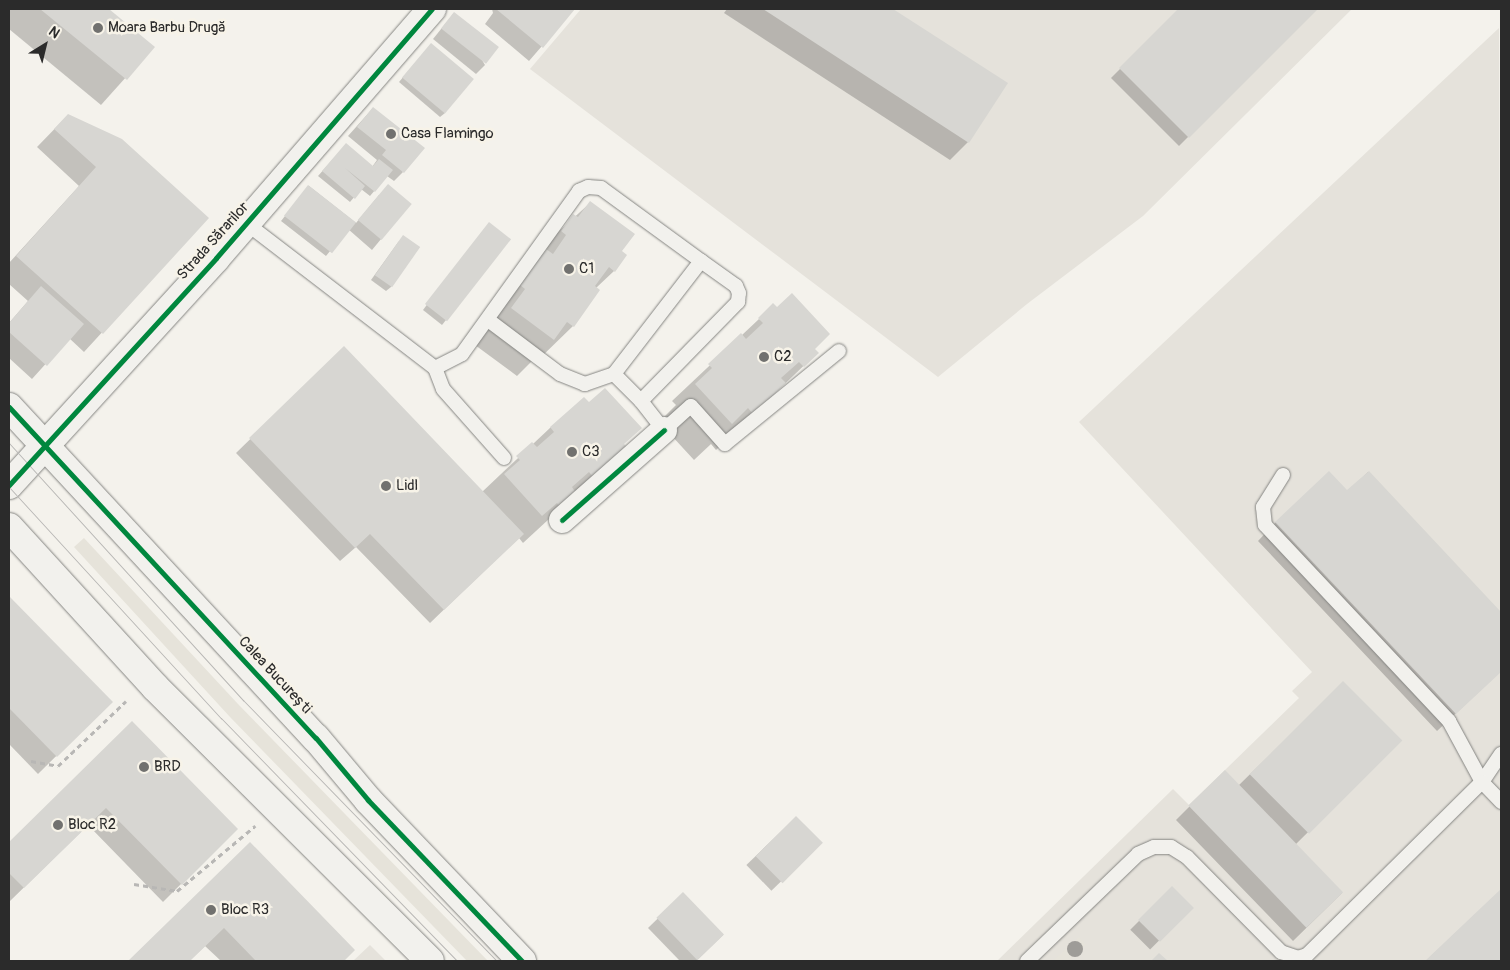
<!DOCTYPE html>
<html>
<head>
<meta charset="utf-8">
<style>
  body { margin:0 }
  #map { position:relative; width:1510px; height:970px; overflow:hidden; background:#f4f2ec; font-family:Pangolin,sans-serif }
  div>[style] { position:absolute }
  .built>* { inset:0; background:#e5e2db }
  .green>* { inset:0; background:#e6e3da }
  .shadow>* { inset:0; background:#0003; transform-origin:0 0 }
  .building>* { inset:0; background:#d7d6d2; transform-origin:0 0 }
  .path>* { height:3px; margin-top:-1.5px; transform-origin:0; background:repeating-linear-gradient(90deg,#b8b7b5 0 5px,transparent 0 9px) }
  .roads { filter:drop-shadow(0 0 1px #858582) drop-shadow(0 0 1px #858582) }
  .service>* { height:14px; margin:-7px; padding:0 7px; transform-origin:7px; border-radius:7px; background:#f2f1ed }
  .minor>* { height:26px; margin:-13px; padding:0 13px; transform-origin:13px; border-radius:13px; background:#f2f1ed }
  .tertiary>* { height:28px; margin:-14px; padding:0 14px; transform-origin:14px; border-radius:14px; background:#f2f1ed }
  .secondary>* { height:28px; margin:-14px; padding:0 14px; transform-origin:14px; border-radius:14px; background:#f2f1ed }
  .tram>* { height:1px; margin:-0.5px; padding:0 0.5px; transform-origin:0.5px; border-radius:0.5px; background:#b8b7b5 }
  .cycleway>* { height:5px; margin:-2.5px; padding:0 2.5px; transform-origin:2.5px; border-radius:2.5px; background:#00873e }
  .trees>* { width:16px; height:16px; margin:-8px; border-radius:50%; background:#9e9c98 }
  .dots>* { width:14px; height:14px; translate:-50% -50%; box-sizing:border-box; border:2px solid #f7f3e8; border-radius:50% }
  span { translate:-50% -50%; white-space:nowrap; text-align:center; line-height:1.15; -webkit-text-stroke:5px #f7f3e8; paint-order:stroke }
  .poi-label { font-size:15px; color:#2b2b2b }
  .left { translate:0 -50%; text-align:left }
  .street-label { font-size:15px; color:#2b2b2b }
  .frame { position:absolute; inset:0; border:10px solid #2b2b2b; pointer-events:none }
  .north { position:absolute; left:20px; top:20px; width:50px; height:50px; -webkit-text-stroke:4px #f7f3e8; paint-order:stroke; rotate:36deg; font-size:14px; font-weight:700; line-height:20px; text-align:center; color:#2b2b2b }
  .north::after { content:''; display:block; margin:auto; width:18px; height:22px; background:#2b2b2b; clip-path:polygon(50% 0,100% 100%,50% 72%,0 100%) }
</style>
</head>
<body>
<div id="map">
  <div class="built">
    <div style="clip-path:polygon(581px 9px,1352px 9px,1143px 216px,1027px 304px,938px 377px,530px 69px)"></div>
    <div style="clip-path:polygon(1499px 28px,1501px 961px,997px 961px,1173px 789px,1189px 805px,1299px 698px,1292px 691px,1312px 672px,1079px 422px)"></div>
    <div style="clip-path:polygon(370px 945px,386px 961px,353px 961px)"></div>
  </div>
  <div class="green">
    <div style="clip-path:polygon(84px 538px,238px 704px,488px 961px,467px 961px,230px 717px,74px 547px)"></div>
    <div style="clip-path:polygon(1079px 937px,1086px 945px,1068px 961px,1053px 961px)"></div>
  </div>
  <div class="shadow">
    <div style="clip-path:polygon(9px 9px,107px 9px,153px 47px,101px 105px,9px 29px)"></div>
    <div style="clip-path:polygon(492px 9px,574px 9px,529px 61px,485px 24px,493px 13px)"></div>
    <div style="clip-path:polygon(727px 9px,891px 9px,1006px 83px,968px 142px,950px 160px,724px 13px)"></div>
    <div style="clip-path:polygon(1180px 9px,1316px 9px,1179px 146px,1111px 78px)"></div>
    <div style="clip-path:polygon(454px 13px,485px 65px,476px 74px,433px 39px)"></div>
    <div style="clip-path:polygon(427px 49px,445px 113px,440px 117px,399px 82px)"></div>
    <div style="clip-path:polygon(373px 108px,403px 172px,394px 181px,387px 176px,370px 196px,361px 189px,350px 202px,318px 176px,342px 149px,372px 167px,377px 160px,348px 136px)"></div>
    <div style="clip-path:polygon(68px 115px,207px 218px,84px 352px,69px 338px,32px 379px,9px 358px,9px 323px,28px 301px,9px 284px,9px 263px,79px 186px,37px 147px)"></div>
    <div style="clip-path:polygon(309px 186px,356px 223px,379px 195px,410px 204px,372px 250px,348px 229px,326px 256px,281px 221px)"></div>
    <div style="clip-path:polygon(590px 203px,621px 251px,614px 271px,596px 288px,573px 326px,536px 362px,533px 360px,517px 376px,475px 345px,536px 252px)"></div>
    <div style="clip-path:polygon(485px 228px,446px 320px,442px 325px,423px 310px)"></div>
    <div style="clip-path:polygon(399px 241px,391px 287px,386px 291px,371px 280px)"></div>
    <div style="clip-path:polygon(759px 319px,817px 353px,716px 450px,711px 444px,694px 460px,659px 422px,676px 405px,672px 401px)"></div>
    <div style="clip-path:polygon(344px 348px,482px 492px,551px 427px,626px 448px,523px 543px,519px 538px,505px 551px,430px 623px,356px 547px,340px 561px,236px 453px)"></div>
    <div style="clip-path:polygon(1368px 472px,1501px 614px,1501px 671px,1437px 731px,1258px 541px,1276px 522px,1347px 492px)"></div>
    <div style="clip-path:polygon(9px 598px,111px 702px,38px 774px,9px 744px)"></div>
    <div style="clip-path:polygon(1343px 683px,1400px 741px,1295px 845px,1342px 893px,1293px 941px,1176px 820px,1224px 772px,1238px 786px)"></div>
    <div style="clip-path:polygon(114px 741px,236px 829px,163px 902px,88px 825px,9px 902px,9px 844px)"></div>
    <div style="left:796px;top:817px;width:36px;height:69px;rotate:46deg"></div>
    <div style="clip-path:polygon(250px 844px,354px 950px,342px 961px,221px 961px,205px 946px,189px 961px,129px 961px)"></div>
    <div style="left:1172px;top:888px;width:28px;height:59px;rotate:45deg"></div>
    <div style="clip-path:polygon(1501px 890px,1501px 961px,1426px 961px)"></div>
    <div style="clip-path:polygon(683px 894px,723px 935px,696px 961px,680px 961px,648px 928px)"></div>
  </div>
  <div class="building">
    <div style="clip-path:polygon(40px 9px,109px 9px,155px 47px,127px 80px)"></div>
    <div style="clip-path:polygon(496px 9px,575px 9px,543px 48px)"></div>
    <div style="clip-path:polygon(763px 9px,893px 9px,1008px 83px,969px 143px)"></div>
    <div style="clip-path:polygon(1178px 9px,1318px 9px,1189px 138px,1119px 68px)"></div>
    <div style="left:454px;top:12px;width:57px;height:21px;rotate:38deg"></div>
    <div style="left:431px;top:43px;width:56px;height:45px;rotate:40deg"></div>
    <div style="clip-path:polygon(373px 107px,425px 148px,404px 173px,382px 155px,386px 150px,357px 127px)"></div>
    <div style="clip-path:polygon(68px 114px,122px 139px,209px 218px,103px 334px,16px 256px,96px 167px,54px 129px)"></div>
    <div style="clip-path:polygon(346px 143px,373px 166px,379px 159px,393px 170px,375px 192px,345px 168px,365px 186px,355px 199px,322px 171px)"></div>
    <div style="left:388px;top:184px;width:31px;height:47px;rotate:40deg"></div>
    <div style="left:308px;top:185px;width:61px;height:39px;rotate:38deg"></div>
    <div style="clip-path:polygon(590px 201px,635px 234px,622px 251px,627px 255px,615px 272px,609px 267px,595px 286px,600px 290px,574px 327px,567px 322px,554px 340px,511px 308px,525px 289px,520px 285px,546px 249px,553px 254px,566px 235px,561px 231px,573px 214px,578px 217px)"></div>
    <div style="left:489px;top:222px;width:28px;height:104px;rotate:38deg"></div>
    <div style="left:403px;top:235px;width:21px;height:49px;rotate:35deg"></div>
    <div style="clip-path:polygon(41px 286px,84px 324px,47px 366px,9px 332px,9px 323px)"></div>
    <div style="clip-path:polygon(792px 293px,830px 334px,815px 349px,819px 353px,804px 367px,799px 362px,781px 378px,786px 383px,753px 414px,748px 408px,732px 424px,695px 384px,712px 368px,708px 364px,741px 333px,746px 339px,763px 323px,758px 318px,773px 303px,777px 307px)"></div>
    <div style="clip-path:polygon(344px 346px,524px 534px,444px 610px,370px 534px,355px 548px,249px 438px)"></div>
    <div style="clip-path:polygon(605px 388px,642px 428px,624px 444px,628px 448px,594px 478px,589px 472px,572px 487px,576px 493px,560px 507px,557px 503px,542px 516px,504px 474px,520px 460px,516px 456px,532px 442px,537px 447px,554px 432px,550px 427px,584px 397px,589px 402px)"></div>
    <div style="clip-path:polygon(1329px 471px,1347px 490px,1369px 471px,1501px 612px,1501px 672px,1456px 714px,1275px 522px)"></div>
    <div style="clip-path:polygon(9px 596px,113px 702px,57px 757px,9px 708px)"></div>
    <div style="left:1343px;top:681px;width:84px;height:132px;rotate:45deg"></div>
    <div style="clip-path:polygon(132px 721px,238px 829px,182px 885px,106px 808px,24px 888px,9px 873px,9px 842px)"></div>
    <div style="left:1225px;top:770px;width:170px;height:51px;rotate:46deg"></div>
    <div style="left:796px;top:816px;width:38px;height:57px;rotate:45deg"></div>
    <div style="clip-path:polygon(250px 842px,355px 950px,344px 961px,256px 961px,224px 928px,190px 961px,128px 961px)"></div>
    <div style="left:1172px;top:886px;width:31px;height:48px;rotate:45deg"></div>
    <div style="clip-path:polygon(1501px 889px,1501px 961px,1425px 961px,1484px 905px)"></div>
    <div style="left:683px;top:892px;width:59px;height:37px;rotate:46deg"></div>
    <div style="clip-path:polygon(1159px 953px,1168px 961px,1151px 961px)"></div>
  </div>
  <div class="path">
    <div style="left:31px;top:761px;width:27px;rotate:10deg"></div>
    <div style="left:58px;top:766px;width:94px;rotate:-43.7deg"></div>
    <div style="left:134px;top:884px;width:44px;rotate:9.2deg"></div>
    <div style="left:177px;top:891px;width:102px;rotate:-39.8deg"></div>
  </div>
  <div class="roads">
    <div class="service">
      <div style="left:246px;top:223px;width:238px;rotate:37.5deg"></div>
      <div style="left:435px;top:368px;width:22px;rotate:69deg"></div>
      <div style="left:443px;top:389px;width:92px;rotate:48.5deg"></div>
      <div style="left:435px;top:368px;width:30px;rotate:-27deg"></div>
      <div style="left:462px;top:354px;width:201px;rotate:-54.3deg"></div>
      <div style="left:579px;top:191px;width:10px;rotate:-24deg"></div>
      <div style="left:588px;top:187px;width:13px;rotate:4deg"></div>
      <div style="left:601px;top:188px;width:124px;rotate:36.1deg"></div>
      <div style="left:701px;top:261px;width:143px;rotate:127.6deg"></div>
      <div style="left:614px;top:374px;width:31px;rotate:161deg"></div>
      <div style="left:585px;top:384px;width:27px;rotate:-158deg"></div>
      <div style="left:560px;top:374px;width:90px;rotate:-143.1deg"></div>
      <div style="left:614px;top:374px;width:38px;rotate:45deg"></div>
      <div style="left:641px;top:401px;width:139px;rotate:-45.6deg"></div>
      <div style="left:738px;top:302px;width:9px;rotate:-84deg"></div>
      <div style="left:739px;top:293px;width:8px;rotate:-113deg"></div>
      <div style="left:736px;top:286px;width:43px;rotate:-144.5deg"></div>
      <div style="left:641px;top:401px;width:37px;rotate:52deg"></div>
      <div style="left:664px;top:430px;width:36px;rotate:-42deg"></div>
      <div style="left:691px;top:406px;width:51px;rotate:48.2deg"></div>
      <div style="left:725px;top:444px;width:147px;rotate:-39.2deg"></div>
      <div style="left:1283px;top:475px;width:38px;rotate:122deg"></div>
      <div style="left:1263px;top:507px;width:18px;rotate:84deg"></div>
      <div style="left:1265px;top:525px;width:269px;rotate:46.8deg"></div>
      <div style="left:1449px;top:721px;width:69px;rotate:61.6deg"></div>
      <div style="left:1482px;top:782px;width:34px;rotate:-56deg"></div>
      <div style="left:1027px;top:961px;width:154px;rotate:-43.9deg"></div>
      <div style="left:1138px;top:854px;width:17px;rotate:-24deg"></div>
      <div style="left:1154px;top:847px;width:17px"></div>
      <div style="left:1171px;top:847px;width:19px;rotate:32deg"></div>
      <div style="left:1187px;top:857px;width:134px;rotate:45.3deg"></div>
      <div style="left:1281px;top:952px;width:18px;rotate:19deg"></div>
      <div style="left:1298px;top:958px;width:9px;rotate:-18deg"></div>
      <div style="left:1307px;top:955px;width:246px;rotate:-44.7deg"></div>
      <div style="left:1482px;top:782px;width:28px;rotate:46deg"></div>
    </div>
    <div class="minor">
      <div style="left:562px;top:520px;width:136px;rotate:-41.4deg"></div>
    </div>
    <div class="tertiary">
      <div style="left:9px;top:485px;width:307px;rotate:-47.6deg"></div>
      <div style="left:216px;top:258px;width:330px;rotate:-49.1deg"></div>
    </div>
    <div class="secondary">
      <div style="left:9px;top:407px;width:451px;rotate:47.2deg"></div>
      <div style="left:316px;top:738px;width:81px;rotate:50deg"></div>
      <div style="left:368px;top:800px;width:223px;rotate:46.3deg"></div>
      <div style="left:9px;top:527px;width:217px;rotate:47.6deg"></div>
      <div style="left:155px;top:687px;width:388px;rotate:44.9deg"></div>
    </div>
  </div>
  <div class="tram">
    <div style="left:9px;top:443px;width:348px;rotate:47.7deg"></div>
    <div style="left:243px;top:700px;width:364px;rotate:45.8deg"></div>
    <div style="left:9px;top:487px;width:314px;rotate:47.5deg"></div>
    <div style="left:221px;top:718px;width:339px;rotate:45.8deg"></div>
  </div>
  <div class="cycleway">
    <div style="left:9px;top:407px;width:451px;rotate:47.2deg"></div>
    <div style="left:316px;top:738px;width:81px;rotate:50deg"></div>
    <div style="left:368px;top:800px;width:223px;rotate:46.3deg"></div>
    <div style="left:9px;top:485px;width:307px;rotate:-47.6deg"></div>
    <div style="left:216px;top:258px;width:330px;rotate:-49.1deg"></div>
    <div style="left:562px;top:520px;width:136px;rotate:-41.4deg"></div>
  </div>
  <div class="trees">
    <div style="left:1075px;top:949px"></div>
  </div>
  <div class="dots">
    <div style="left:98px;top:28px;background:#71716f"></div>
    <div style="left:391px;top:134px;background:#71716f"></div>
    <div style="left:569px;top:269px;background:#71716f"></div>
    <div style="left:764px;top:357px;background:#71716f"></div>
    <div style="left:572px;top:452px;background:#71716f"></div>
    <div style="left:386px;top:486px;background:#71716f"></div>
    <div style="left:144px;top:767px;background:#71716f"></div>
    <div style="left:58px;top:825px;background:#71716f"></div>
    <div style="left:211px;top:910px;background:#71716f"></div>
  </div>
  <div class="poi-label">
    <span class="left" style="left:108px;top:28px">Moara Barbu Drugă</span>
    <span class="left" style="left:401px;top:134px">Casa Flamingo</span>
    <span class="left" style="left:579px;top:269px">C1</span>
    <span class="left" style="left:774px;top:357px">C2</span>
    <span class="left" style="left:582px;top:452px">C3</span>
    <span class="left" style="left:396px;top:486px">Lidl</span>
    <span class="left" style="left:154px;top:767px">BRD</span>
    <span class="left" style="left:68px;top:825px">Bloc R2</span>
    <span class="left" style="left:221px;top:910px">Bloc R3</span>
  </div>
  <div class="street-label">
    <span style="left:213px;top:241px;rotate:-48deg">Strada Sărarilor</span>
    <span style="left:275px;top:675px;rotate:47deg">Calea București</span>
  </div>
  <div class="frame"></div>
  <div class="north">N</div>
</div>
</body>
</html>
